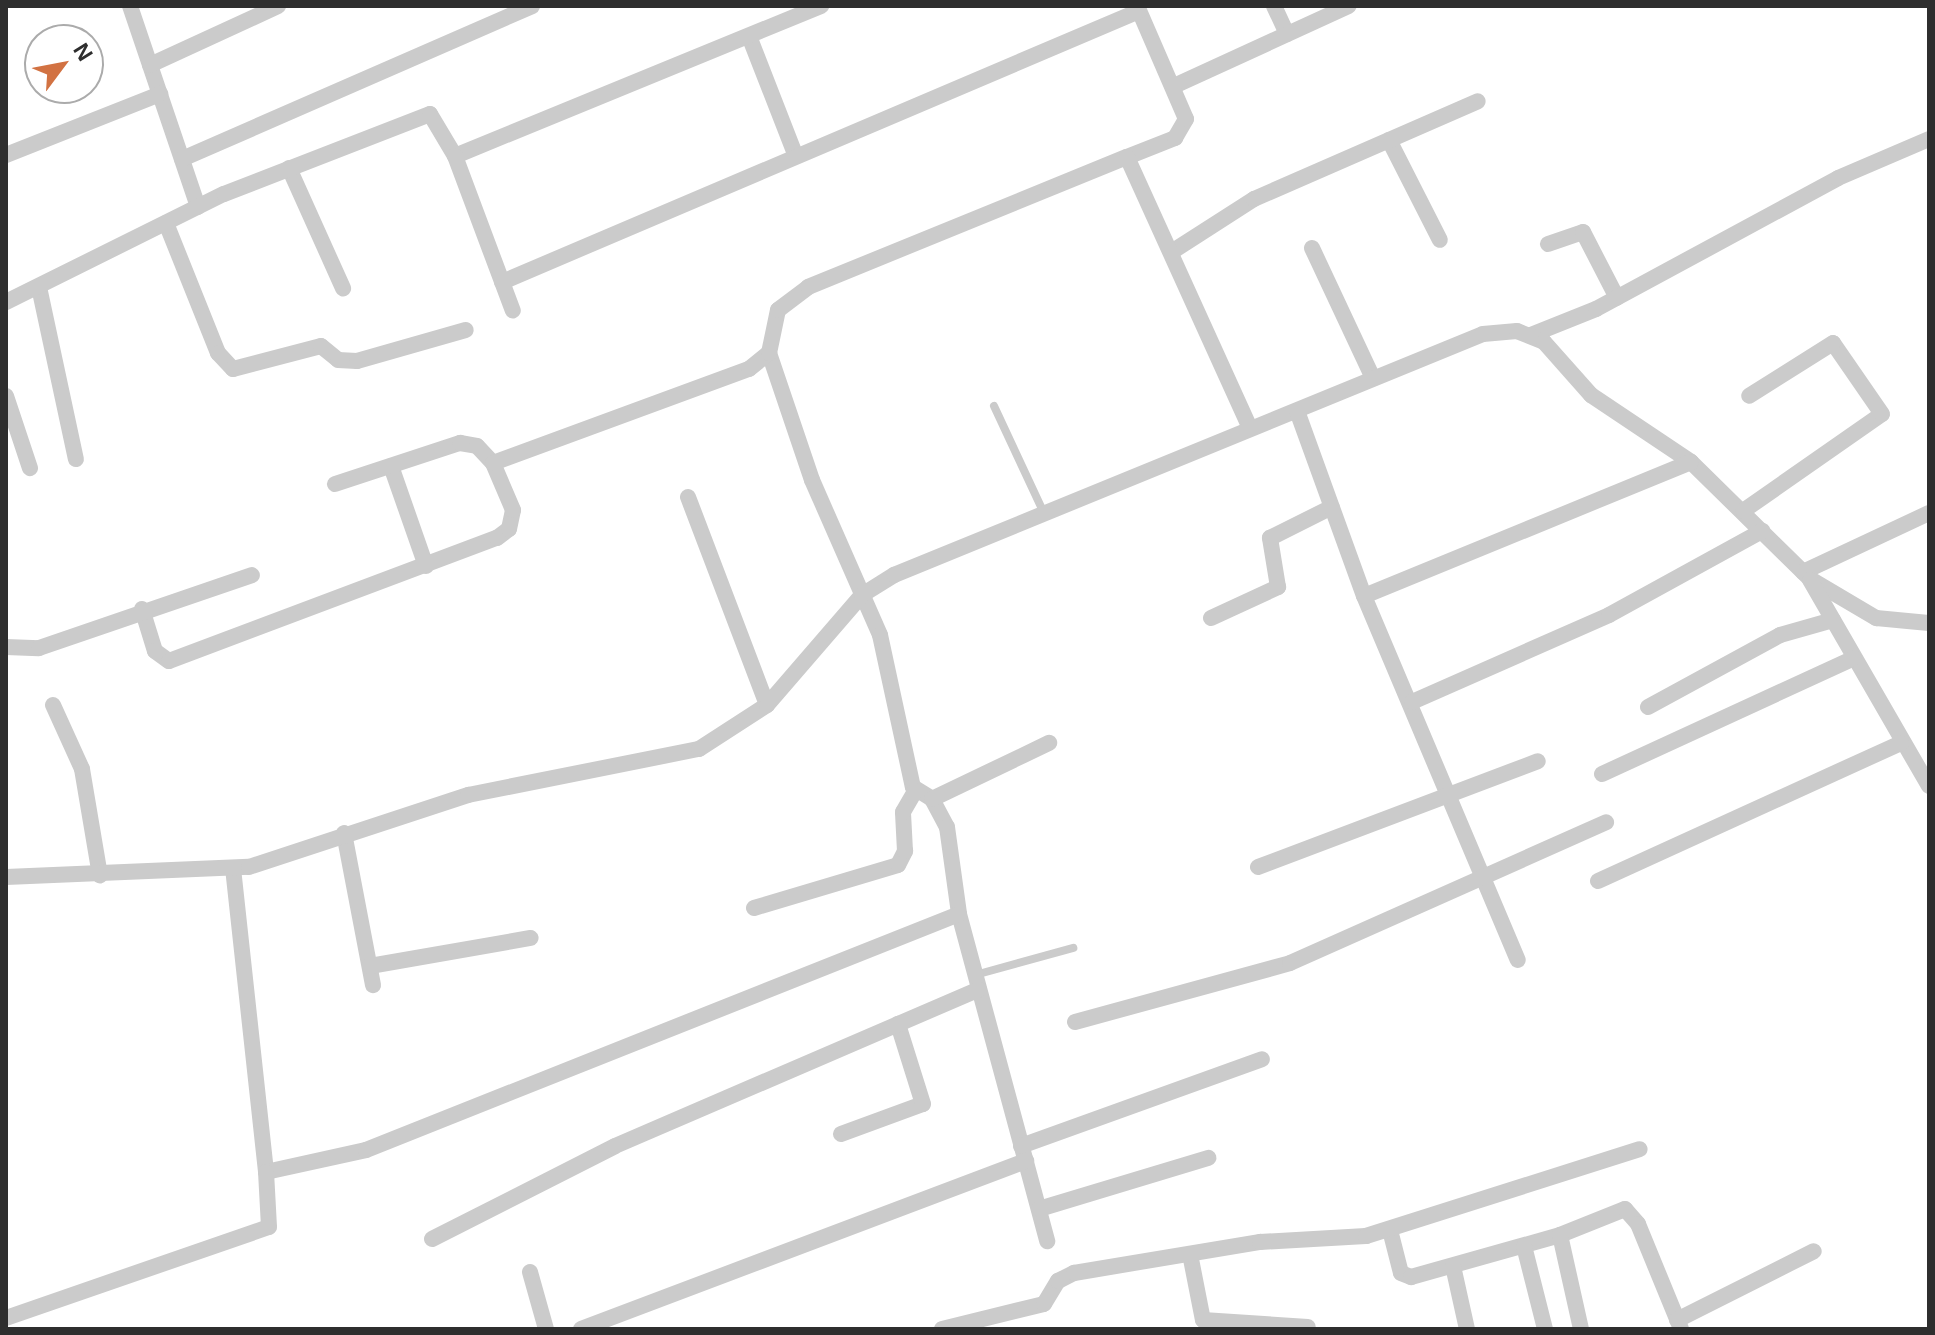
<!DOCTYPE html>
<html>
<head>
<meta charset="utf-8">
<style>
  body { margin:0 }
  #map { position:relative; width:1935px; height:1335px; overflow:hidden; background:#fff; font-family:Arial,sans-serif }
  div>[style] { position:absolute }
  .lane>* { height:8px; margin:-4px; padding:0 4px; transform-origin:4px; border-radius:4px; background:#cbcbcb }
  .street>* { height:16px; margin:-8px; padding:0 8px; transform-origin:8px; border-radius:8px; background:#cbcbcb }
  span { translate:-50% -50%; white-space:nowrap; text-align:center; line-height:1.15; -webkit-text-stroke:8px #fff; paint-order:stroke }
  .frame { position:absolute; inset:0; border:8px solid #2e2e2e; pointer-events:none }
  .north { position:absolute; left:24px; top:24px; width:80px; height:80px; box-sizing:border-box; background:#fff; border:2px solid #ababab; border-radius:50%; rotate:58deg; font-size:22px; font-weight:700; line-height:32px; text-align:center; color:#2e2e2e }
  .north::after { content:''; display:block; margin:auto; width:28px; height:36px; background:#d27242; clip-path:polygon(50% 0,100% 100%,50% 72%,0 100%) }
</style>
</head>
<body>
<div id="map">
  <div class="lane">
    <div style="left:994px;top:406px;width:118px;rotate:65deg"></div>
    <div style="left:975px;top:975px;width:102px;rotate:-15.4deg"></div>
  </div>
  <div class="street">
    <div style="left:130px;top:6px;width:212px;rotate:71.3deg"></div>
    <div style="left:1274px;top:6px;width:31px;rotate:65deg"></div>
    <div style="left:749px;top:36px;width:127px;rotate:68.7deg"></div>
    <div style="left:150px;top:65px;width:141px;rotate:-24.7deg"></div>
    <div style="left:1174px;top:86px;width:192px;rotate:-24.6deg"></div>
    <div style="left:1389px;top:140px;width:112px;rotate:63deg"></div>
    <div style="left:6px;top:155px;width:166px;rotate:-21.6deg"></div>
    <div style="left:455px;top:156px;width:396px;rotate:-22.3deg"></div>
    <div style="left:1127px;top:157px;width:52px;rotate:-21.6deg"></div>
    <div style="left:1175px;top:138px;width:22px;rotate:-60deg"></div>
    <div style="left:1186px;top:119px;width:123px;rotate:-113.4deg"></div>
    <div style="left:182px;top:159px;width:382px;rotate:-23.6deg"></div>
    <div style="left:289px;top:168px;width:132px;rotate:65.8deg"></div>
    <div style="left:166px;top:223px;width:140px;rotate:68.2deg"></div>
    <div style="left:218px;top:353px;width:22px;rotate:47deg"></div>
    <div style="left:233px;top:369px;width:91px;rotate:-14.6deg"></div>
    <div style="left:321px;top:346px;width:22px;rotate:39deg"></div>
    <div style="left:338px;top:360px;width:19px;rotate:3deg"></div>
    <div style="left:357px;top:361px;width:113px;rotate:-15.9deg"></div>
    <div style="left:1548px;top:244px;width:37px;rotate:-19deg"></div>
    <div style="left:1583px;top:232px;width:74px;rotate:62.7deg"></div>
    <div style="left:1312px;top:248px;width:144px;rotate:64.9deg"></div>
    <div style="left:1173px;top:251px;width:96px;rotate:-32.7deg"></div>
    <div style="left:1254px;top:199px;width:244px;rotate:-23.6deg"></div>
    <div style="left:502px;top:282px;width:692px;rotate:-23.05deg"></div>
    <div style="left:39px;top:287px;width:176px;rotate:77.9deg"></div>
    <div style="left:6px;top:302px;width:243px;rotate:-26.4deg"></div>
    <div style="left:224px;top:194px;width:221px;rotate:-21.2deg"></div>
    <div style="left:430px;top:114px;width:49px;rotate:59.2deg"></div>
    <div style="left:455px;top:156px;width:165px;rotate:69.5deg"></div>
    <div style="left:1531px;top:335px;width:70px;rotate:-21.8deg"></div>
    <div style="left:1596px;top:309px;width:275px;rotate:-28.4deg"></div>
    <div style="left:1838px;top:178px;width:99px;rotate:-23.2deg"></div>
    <div style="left:769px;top:353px;width:134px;rotate:71.3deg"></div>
    <div style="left:812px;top:480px;width:169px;rotate:66.3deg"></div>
    <div style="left:880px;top:635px;width:156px;rotate:77.8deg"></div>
    <div style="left:913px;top:787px;width:22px;rotate:32deg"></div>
    <div style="left:932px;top:799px;width:32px;rotate:62deg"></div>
    <div style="left:947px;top:827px;width:88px;rotate:82.1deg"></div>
    <div style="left:959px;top:914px;width:339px;rotate:74.9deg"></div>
    <div style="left:6px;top:396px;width:76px;rotate:71.6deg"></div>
    <div style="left:1691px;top:462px;width:167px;rotate:44.5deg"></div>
    <div style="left:1810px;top:579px;width:77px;rotate:30.6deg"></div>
    <div style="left:1876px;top:618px;width:53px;rotate:5.4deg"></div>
    <div style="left:391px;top:466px;width:106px;rotate:70.7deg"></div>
    <div style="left:335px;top:484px;width:132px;rotate:-18.2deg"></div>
    <div style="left:460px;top:443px;width:17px;rotate:10deg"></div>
    <div style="left:477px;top:446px;width:23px;rotate:47deg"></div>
    <div style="left:688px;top:497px;width:222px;rotate:69.2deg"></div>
    <div style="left:1743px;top:511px;width:169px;rotate:-34.9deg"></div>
    <div style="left:1882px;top:414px;width:86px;rotate:-124.6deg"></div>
    <div style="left:1833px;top:343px;width:99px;rotate:147.8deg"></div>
    <div style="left:1803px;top:572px;width:139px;rotate:-25.1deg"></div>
    <div style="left:1810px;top:580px;width:238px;rotate:60deg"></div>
    <div style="left:1364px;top:596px;width:395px;rotate:67.1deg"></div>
    <div style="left:142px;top:609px;width:44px;rotate:72.8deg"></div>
    <div style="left:155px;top:651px;width:17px;rotate:36deg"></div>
    <div style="left:169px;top:661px;width:350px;rotate:-20.6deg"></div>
    <div style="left:497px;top:538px;width:15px;rotate:-37deg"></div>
    <div style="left:509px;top:529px;width:19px;rotate:-78deg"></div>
    <div style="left:513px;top:510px;width:51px;rotate:-113.1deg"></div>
    <div style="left:493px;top:463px;width:273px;rotate:-20.2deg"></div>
    <div style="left:749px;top:369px;width:26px;rotate:-39deg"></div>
    <div style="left:769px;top:353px;width:44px;rotate:-78.2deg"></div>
    <div style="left:778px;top:310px;width:38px;rotate:-37deg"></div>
    <div style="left:808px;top:287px;width:344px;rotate:-22.2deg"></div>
    <div style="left:1127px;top:157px;width:298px;rotate:65.6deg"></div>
    <div style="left:1211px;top:618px;width:74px;rotate:-24.8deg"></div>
    <div style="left:1278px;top:587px;width:50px;rotate:-99.3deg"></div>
    <div style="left:1270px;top:538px;width:69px;rotate:-26.6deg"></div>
    <div style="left:6px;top:647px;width:33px;rotate:2deg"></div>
    <div style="left:39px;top:648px;width:225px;rotate:-18.9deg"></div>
    <div style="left:1412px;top:702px;width:215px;rotate:-23.8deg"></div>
    <div style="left:1609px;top:615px;width:175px;rotate:-28.8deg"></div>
    <div style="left:53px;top:705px;width:70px;rotate:65.6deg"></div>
    <div style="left:82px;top:769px;width:108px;rotate:80.4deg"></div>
    <div style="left:1648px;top:707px;width:150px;rotate:-28.6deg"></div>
    <div style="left:1780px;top:635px;width:55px;rotate:-15.8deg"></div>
    <div style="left:1602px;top:774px;width:277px;rotate:-24.7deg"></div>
    <div style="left:932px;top:799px;width:130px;rotate:-25.6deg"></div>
    <div style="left:344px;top:833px;width:155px;rotate:79.2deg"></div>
    <div style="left:1258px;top:867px;width:299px;rotate:-20.7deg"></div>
    <div style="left:233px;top:868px;width:306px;rotate:83.8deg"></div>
    <div style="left:266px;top:1172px;width:102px;rotate:-12.4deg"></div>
    <div style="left:366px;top:1150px;width:638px;rotate:-21.7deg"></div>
    <div style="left:6px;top:877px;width:243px;rotate:-2.4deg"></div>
    <div style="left:249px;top:867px;width:231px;rotate:-18.2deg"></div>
    <div style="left:468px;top:795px;width:236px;rotate:-11.3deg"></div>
    <div style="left:699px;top:749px;width:81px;rotate:-32.9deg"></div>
    <div style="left:767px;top:705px;width:145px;rotate:-49.2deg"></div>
    <div style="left:862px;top:595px;width:38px;rotate:-32deg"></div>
    <div style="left:894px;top:575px;width:636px;rotate:-22.25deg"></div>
    <div style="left:1483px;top:334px;width:34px;rotate:-5deg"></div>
    <div style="left:1517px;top:331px;width:29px;rotate:22deg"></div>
    <div style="left:1544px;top:342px;width:71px;rotate:48.4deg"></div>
    <div style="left:1591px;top:395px;width:120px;rotate:33.8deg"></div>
    <div style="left:1691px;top:462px;width:353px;rotate:157.7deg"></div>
    <div style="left:1364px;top:596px;width:197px;rotate:-109.9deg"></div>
    <div style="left:1598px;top:881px;width:333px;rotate:-24.5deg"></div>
    <div style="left:754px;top:908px;width:150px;rotate:-16.6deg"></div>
    <div style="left:898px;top:865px;width:16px;rotate:-63deg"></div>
    <div style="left:905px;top:851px;width:39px;rotate:-93deg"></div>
    <div style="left:903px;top:812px;width:24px;rotate:-60deg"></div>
    <div style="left:370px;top:966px;width:163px;rotate:-9.9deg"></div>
    <div style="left:1075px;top:1022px;width:223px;rotate:-15.3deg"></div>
    <div style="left:1290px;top:963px;width:346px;rotate:-24deg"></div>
    <div style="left:841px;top:1134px;width:87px;rotate:-20.1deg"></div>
    <div style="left:923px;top:1104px;width:84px;rotate:-107.4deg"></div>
    <div style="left:1021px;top:1146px;width:256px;rotate:-19.8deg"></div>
    <div style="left:1039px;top:1209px;width:177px;rotate:-16.8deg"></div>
    <div style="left:1390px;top:1230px;width:44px;rotate:75.7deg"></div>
    <div style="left:1401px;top:1273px;width:11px;rotate:22deg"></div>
    <div style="left:1411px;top:1277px;width:155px;rotate:-15.7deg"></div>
    <div style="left:1560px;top:1235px;width:70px;rotate:-21.8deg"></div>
    <div style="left:1625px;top:1209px;width:20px;rotate:49deg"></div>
    <div style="left:1638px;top:1224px;width:113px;rotate:67.7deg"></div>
    <div style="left:1560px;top:1235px;width:96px;rotate:77.4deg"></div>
    <div style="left:432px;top:1239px;width:205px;rotate:-26.9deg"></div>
    <div style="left:615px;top:1146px;width:396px;rotate:-23.3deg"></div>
    <div style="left:1524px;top:1246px;width:86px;rotate:75.8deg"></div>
    <div style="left:1190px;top:1254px;width:67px;rotate:78.9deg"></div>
    <div style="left:1203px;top:1320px;width:105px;rotate:3.8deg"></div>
    <div style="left:1453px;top:1266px;width:65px;rotate:77.5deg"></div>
    <div style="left:530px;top:1272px;width:59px;rotate:74.3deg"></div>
    <div style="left:6px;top:1318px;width:278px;rotate:-19.1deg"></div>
    <div style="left:269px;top:1227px;width:55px;rotate:-93.1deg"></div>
    <div style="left:1677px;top:1320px;width:153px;rotate:-26.7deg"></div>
    <div style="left:581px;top:1329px;width:476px;rotate:-20.7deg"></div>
    <div style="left:942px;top:1329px;width:105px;rotate:-13.8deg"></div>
    <div style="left:1044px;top:1304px;width:27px;rotate:-59deg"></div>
    <div style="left:1058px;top:1281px;width:18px;rotate:-27deg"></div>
    <div style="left:1074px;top:1273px;width:189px;rotate:-9.5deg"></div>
    <div style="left:1260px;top:1242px;width:106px;rotate:-3.2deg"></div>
    <div style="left:1366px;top:1236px;width:287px;rotate:-17.6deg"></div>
  </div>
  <div class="frame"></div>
  <div class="north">N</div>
</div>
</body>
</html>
